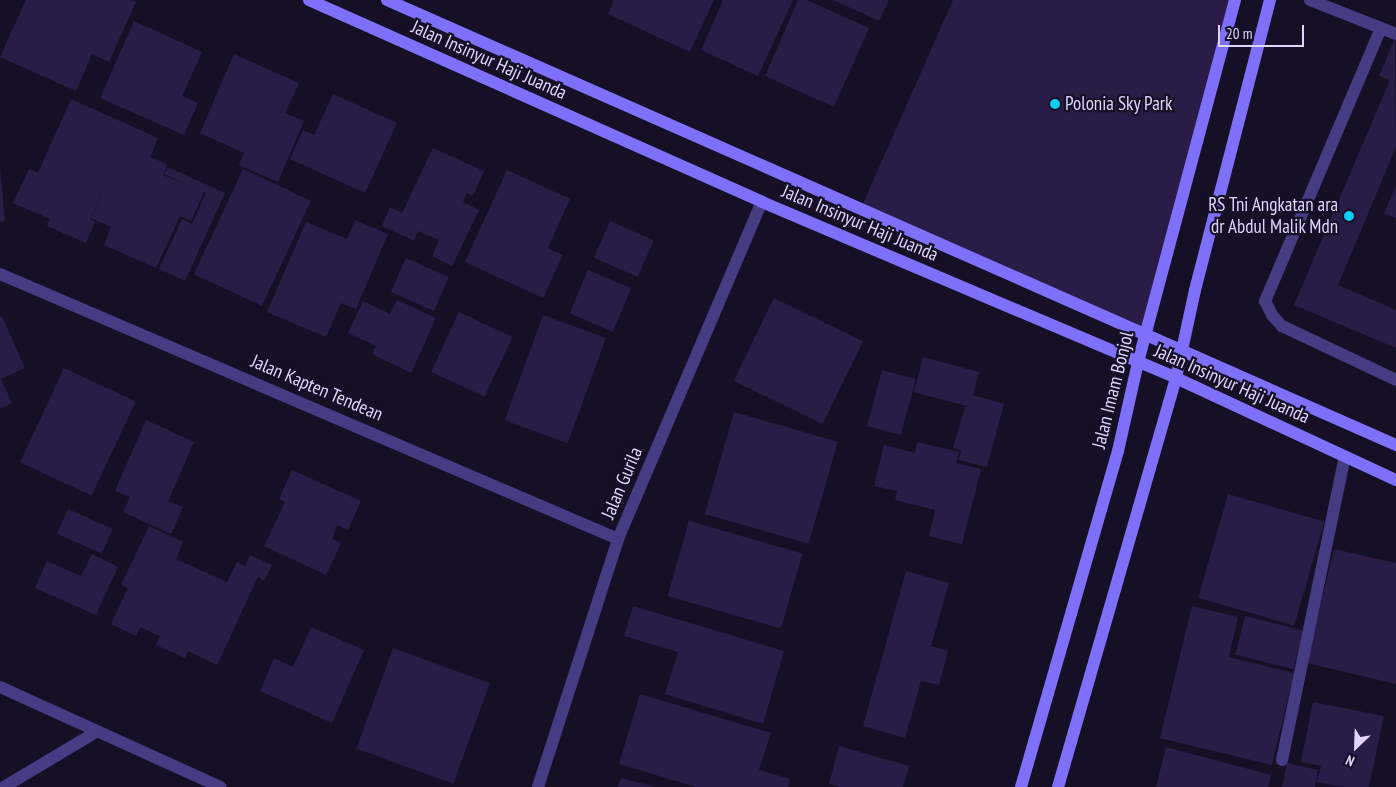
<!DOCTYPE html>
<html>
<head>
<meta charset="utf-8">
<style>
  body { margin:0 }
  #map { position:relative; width:1396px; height:787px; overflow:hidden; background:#161027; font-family:"PT Sans Narrow",sans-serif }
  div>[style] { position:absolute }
  .building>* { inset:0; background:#291c47; transform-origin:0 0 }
  .service>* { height:12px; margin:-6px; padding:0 6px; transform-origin:6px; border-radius:6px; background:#453c84 }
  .minor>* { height:12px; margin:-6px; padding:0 6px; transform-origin:6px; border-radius:6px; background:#453c84 }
  .secondary>* { height:12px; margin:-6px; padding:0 6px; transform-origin:6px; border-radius:6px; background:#7f70fc }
  .dots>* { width:14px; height:14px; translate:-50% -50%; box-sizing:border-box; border:2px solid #161027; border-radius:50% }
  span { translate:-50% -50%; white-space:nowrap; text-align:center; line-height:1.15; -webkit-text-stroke:4.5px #161027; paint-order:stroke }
  .street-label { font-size:19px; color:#ded6fe }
  .poi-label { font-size:19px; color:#ded6fe }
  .left { translate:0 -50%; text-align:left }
  .right { translate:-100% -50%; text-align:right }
  .north { position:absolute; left:1331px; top:722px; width:50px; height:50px; -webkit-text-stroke:4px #161027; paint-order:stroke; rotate:204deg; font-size:14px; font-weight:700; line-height:20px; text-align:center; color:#ded6fe }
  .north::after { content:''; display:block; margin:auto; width:18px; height:22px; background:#ded6fe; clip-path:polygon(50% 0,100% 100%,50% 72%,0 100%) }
  .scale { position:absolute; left:1218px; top:25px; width:86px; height:22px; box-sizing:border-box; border:2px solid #ded6fe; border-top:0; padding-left:6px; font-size:15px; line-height:18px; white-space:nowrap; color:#ded6fe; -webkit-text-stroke:4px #161027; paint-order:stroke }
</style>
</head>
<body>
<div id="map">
  <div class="building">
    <div style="clip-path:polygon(26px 0,131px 0,136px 2px,109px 62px,92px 54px,76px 91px,0 57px)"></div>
    <div style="clip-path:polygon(614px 0,714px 0,690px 52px,608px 14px)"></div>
    <div style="clip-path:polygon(723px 0,793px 0,758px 76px,701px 50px)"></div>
    <div style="clip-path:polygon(798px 0,807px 0,869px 28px,834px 107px,765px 76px)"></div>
    <div style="clip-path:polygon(833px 0,889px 0,879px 21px)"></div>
    <div style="clip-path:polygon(953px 0,1229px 0,1145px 333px,861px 208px)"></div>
    <div style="clip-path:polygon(134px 21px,202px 52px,182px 96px,198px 103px,184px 135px,100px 98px)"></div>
    <div style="clip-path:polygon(1395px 38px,1396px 147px,1338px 285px,1396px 310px,1396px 348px,1294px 305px,1390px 80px,1379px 76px)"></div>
    <div style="clip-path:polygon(234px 54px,299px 83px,285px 113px,304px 121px,278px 182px,239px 165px,244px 153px,200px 133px)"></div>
    <div style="clip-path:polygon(333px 94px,397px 123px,365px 193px,290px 159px,303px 130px,314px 135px)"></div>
    <div style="clip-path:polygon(71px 99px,158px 138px,150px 157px,167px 164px,163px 175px,187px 185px,164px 174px,168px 167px,225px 193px,185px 281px,159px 269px,182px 219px,192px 224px,206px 193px,204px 192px,191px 221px,180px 216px,156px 268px,104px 245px,111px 227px,91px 218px,109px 179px,90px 219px,95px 222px,86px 243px,47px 226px,50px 219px,13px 203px,29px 169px,38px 173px)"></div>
    <div style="clip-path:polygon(433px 148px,484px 171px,473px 196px,467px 193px,463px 202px,479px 210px,452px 266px,432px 256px,439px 240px,418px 231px,414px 241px,382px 226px,390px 207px,402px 213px)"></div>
    <div style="clip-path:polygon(0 167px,5px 221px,0 222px)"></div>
    <div style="left:243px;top:169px;width:75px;height:116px;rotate:25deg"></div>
    <div style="clip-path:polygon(507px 170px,570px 199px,548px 248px,563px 255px,543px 298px,465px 262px)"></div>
    <div style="clip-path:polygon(1396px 186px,1396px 218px,1384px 213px)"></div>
    <div style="clip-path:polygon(355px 220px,388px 234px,356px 309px,341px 303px,326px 337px,267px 312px,306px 222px,347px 239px)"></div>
    <div style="left:610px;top:221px;width:48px;height:40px;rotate:24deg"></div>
    <div style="left:406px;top:258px;width:47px;height:37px;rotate:24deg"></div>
    <div style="left:588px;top:270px;width:47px;height:47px;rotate:23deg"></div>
    <div style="left:774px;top:298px;width:99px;height:92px;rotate:26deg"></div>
    <div style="clip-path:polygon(397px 300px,436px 318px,411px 373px,372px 354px,376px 346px,348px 333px,363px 301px,390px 314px)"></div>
    <div style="left:459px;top:312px;width:59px;height:66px;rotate:25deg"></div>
    <div style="left:543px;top:315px;width:67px;height:112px;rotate:20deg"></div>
    <div style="clip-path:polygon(2px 316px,25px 368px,1px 379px,12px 403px,0 409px,0 317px)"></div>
    <div style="clip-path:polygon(923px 357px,979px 372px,973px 395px,1004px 404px,987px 467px,959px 460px,961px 450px,953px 448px,965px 407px,970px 407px,914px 392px)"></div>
    <div style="left:64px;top:368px;width:79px;height:104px;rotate:25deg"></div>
    <div style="left:882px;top:370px;width:35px;height:58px;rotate:15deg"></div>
    <div style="left:734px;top:412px;width:108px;height:106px;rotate:16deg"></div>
    <div style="clip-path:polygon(146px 420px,194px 442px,168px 501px,183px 507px,171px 534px,123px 512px,130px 497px,115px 491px)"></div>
    <div style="clip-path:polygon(917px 442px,959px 452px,956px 463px,981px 469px,962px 544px,929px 536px,935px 510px,895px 500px,897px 491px,874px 486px,884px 445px,915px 453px)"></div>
    <div style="clip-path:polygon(292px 470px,361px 501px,348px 530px,337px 525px,332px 539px,341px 543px,326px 575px,264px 546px,285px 502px,279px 499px)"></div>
    <div style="left:1228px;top:494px;width:100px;height:108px;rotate:16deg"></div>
    <div style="left:68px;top:509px;width:49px;height:27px;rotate:24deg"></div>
    <div style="left:689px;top:521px;width:118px;height:78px;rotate:16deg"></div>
    <div style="clip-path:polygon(149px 526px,183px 542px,176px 559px,227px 582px,237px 562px,245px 566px,250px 555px,272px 565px,264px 581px,258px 577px,217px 665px,188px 651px,185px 658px,156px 645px,160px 636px,140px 627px,136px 636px,111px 624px,128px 588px,121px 585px)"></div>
    <div style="clip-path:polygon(1334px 549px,1396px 563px,1396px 684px,1307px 663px)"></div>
    <div style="clip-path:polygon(92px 554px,118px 567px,96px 615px,35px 588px,47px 561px,81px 576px)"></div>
    <div style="clip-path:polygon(906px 571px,949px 583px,931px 646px,948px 651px,939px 685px,921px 681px,905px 738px,863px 726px)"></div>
    <div style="clip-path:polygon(633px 606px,784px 651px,763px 724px,665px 694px,678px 652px,624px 636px)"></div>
    <div style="clip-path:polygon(1192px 606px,1238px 617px,1229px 657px,1294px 673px,1272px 765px,1160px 738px)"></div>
    <div style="left:1245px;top:616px;width:60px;height:40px;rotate:14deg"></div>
    <div style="clip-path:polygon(311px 627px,364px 650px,332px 723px,260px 691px,274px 658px,293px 667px)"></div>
    <div style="left:393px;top:648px;width:103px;height:107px;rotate:20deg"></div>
    <div style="clip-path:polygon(640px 694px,771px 733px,759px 770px,790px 779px,788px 787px,696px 787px,619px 764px)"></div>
    <div style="clip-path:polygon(1313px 702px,1384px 716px,1369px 787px,1344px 787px,1317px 782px,1321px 766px,1301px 762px)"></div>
    <div style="clip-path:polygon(839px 746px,909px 766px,903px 787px,840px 787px,829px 784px)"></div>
    <div style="clip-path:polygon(1166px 747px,1271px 775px,1268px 787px,1156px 787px)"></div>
    <div style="clip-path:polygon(1287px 763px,1318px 770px,1315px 787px,1282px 787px)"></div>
    <div style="clip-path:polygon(621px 778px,652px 786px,652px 787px,618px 787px)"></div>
  </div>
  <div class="service">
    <div style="left:1310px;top:0;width:92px;rotate:21.6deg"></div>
    <div style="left:1381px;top:28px;width:297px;rotate:113deg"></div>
    <div style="left:1265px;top:301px;width:16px;rotate:63deg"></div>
    <div style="left:1272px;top:315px;width:15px;rotate:48deg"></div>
    <div style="left:1282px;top:326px;width:126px;rotate:25.3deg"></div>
  </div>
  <div class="minor">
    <div style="left:0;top:274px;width:672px;rotate:23.21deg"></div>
    <div style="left:0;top:687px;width:242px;rotate:24.4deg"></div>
    <div style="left:1282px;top:760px;width:309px;rotate:-78.3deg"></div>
    <div style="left:4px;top:787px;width:107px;rotate:-30.9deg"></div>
    <div style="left:538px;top:787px;width:261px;rotate:-72.1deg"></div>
    <div style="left:618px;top:539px;width:366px;rotate:-66.9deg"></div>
  </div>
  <div class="secondary">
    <div style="left:309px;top:0;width:496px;rotate:24deg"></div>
    <div style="left:762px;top:202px;width:450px;rotate:23deg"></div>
    <div style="left:1176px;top:378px;width:242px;rotate:24.9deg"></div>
    <div style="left:387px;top:0;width:1103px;rotate:23.8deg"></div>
    <div style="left:1021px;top:787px;width:350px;rotate:-73.9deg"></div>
    <div style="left:1118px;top:451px;width:91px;rotate:-77.3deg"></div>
    <div style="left:1138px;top:362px;width:375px;rotate:-75deg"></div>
    <div style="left:1058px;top:787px;width:426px;rotate:-73.9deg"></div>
    <div style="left:1176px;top:378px;width:90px;rotate:-77.8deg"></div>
    <div style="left:1195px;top:290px;width:300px;rotate:-75.5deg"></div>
  </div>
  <div class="dots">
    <div style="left:1055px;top:104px;background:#07cdf9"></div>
    <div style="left:1349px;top:216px;background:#07cdf9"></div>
  </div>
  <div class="street-label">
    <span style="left:489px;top:60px;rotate:24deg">Jalan Insinyur Haji Juanda</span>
    <span style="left:860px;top:223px;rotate:23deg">Jalan Insinyur Haji Juanda</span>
    <span style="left:1232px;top:384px;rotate:24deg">Jalan Insinyur Haji Juanda</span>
    <span style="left:317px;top:388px;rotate:23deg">Jalan Kapten Tendean</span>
    <span style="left:1113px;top:390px;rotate:-76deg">Jalan Imam Bonjol</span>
    <span style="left:622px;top:483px;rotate:-67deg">Jalan Gurila</span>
  </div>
  <div class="poi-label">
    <span class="left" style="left:1065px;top:104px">Polonia Sky Park</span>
    <span class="right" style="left:1338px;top:216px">RS Tni Angkatan ara<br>dr Abdul Malik Mdn</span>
  </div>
  <div class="north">N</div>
  <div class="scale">20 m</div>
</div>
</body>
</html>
